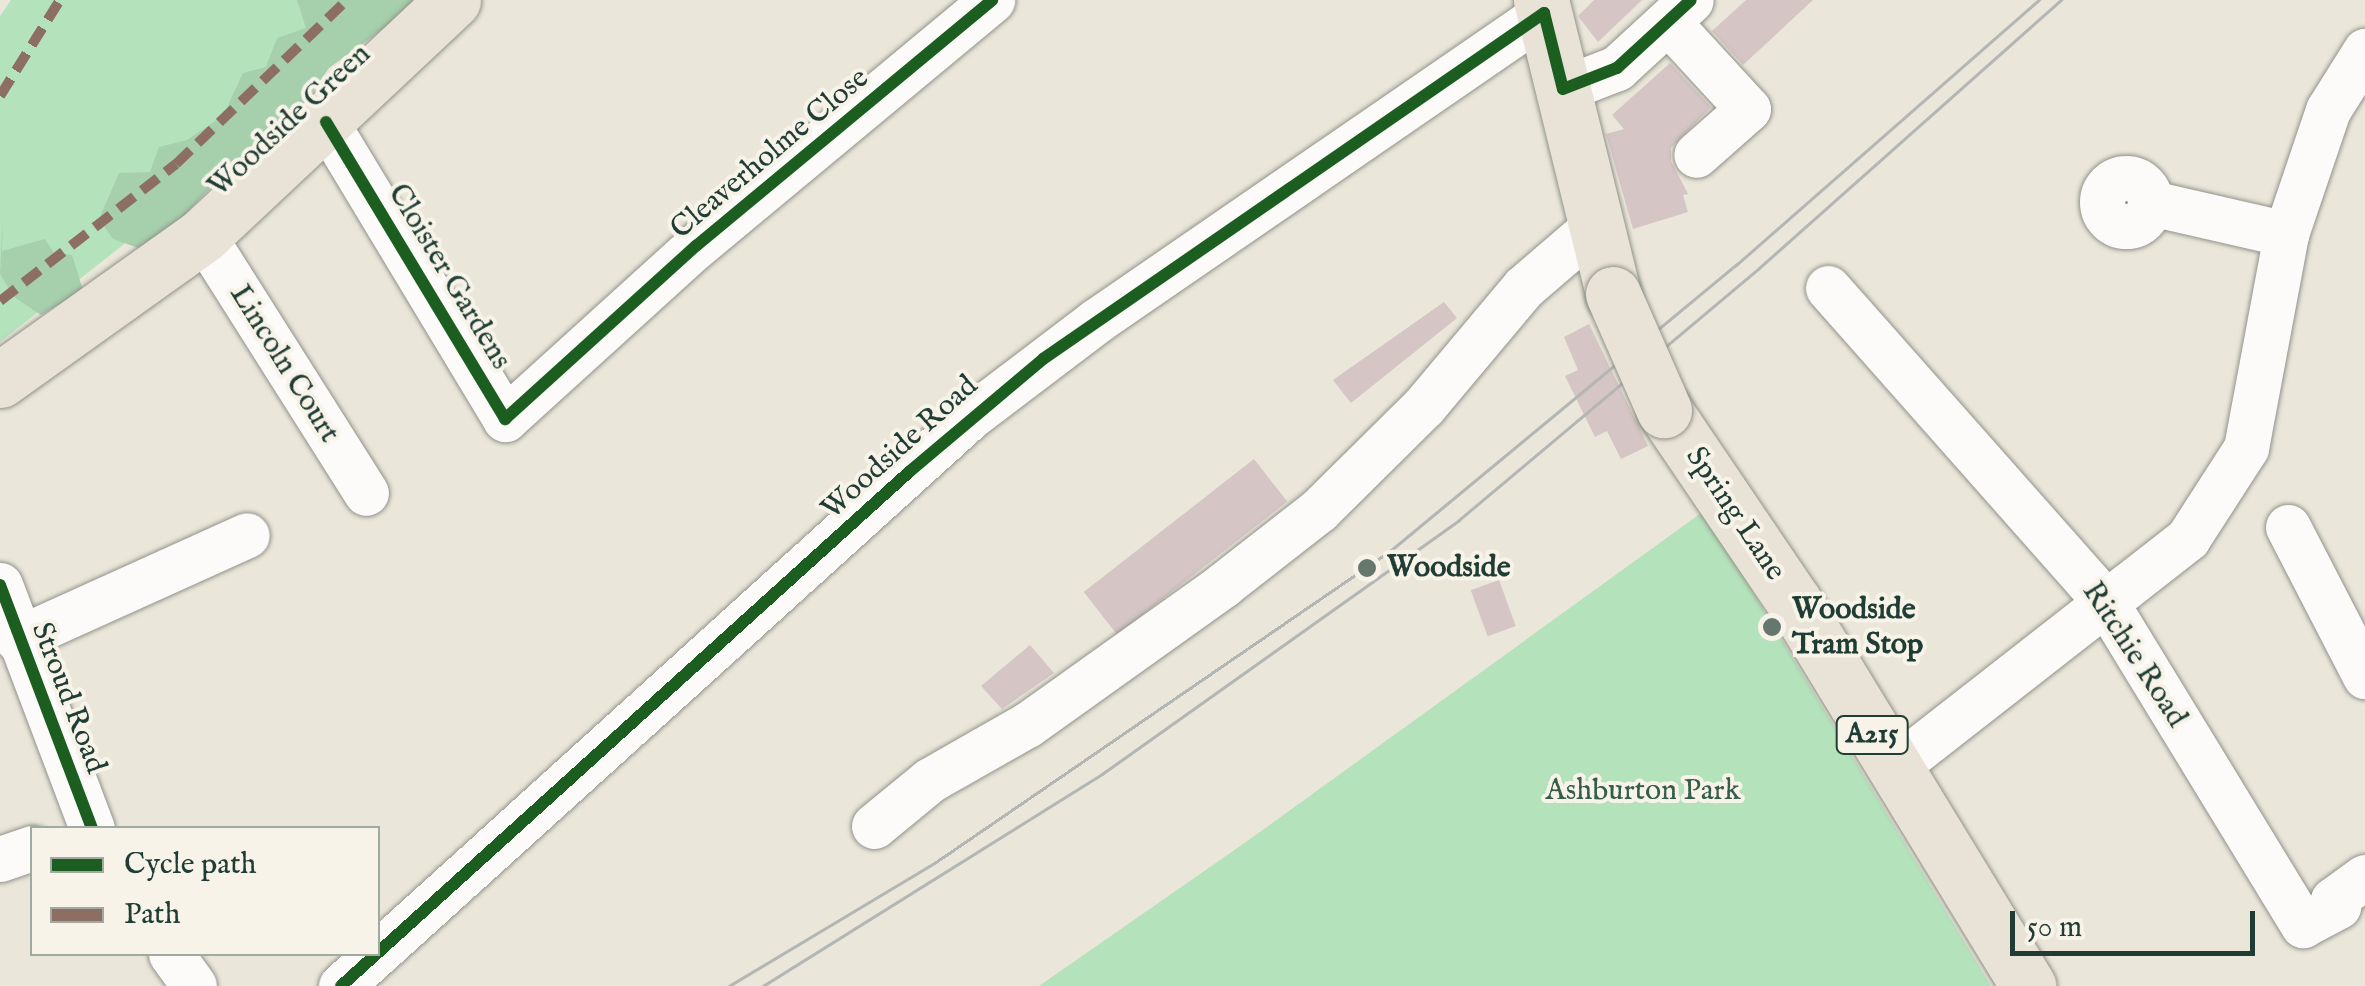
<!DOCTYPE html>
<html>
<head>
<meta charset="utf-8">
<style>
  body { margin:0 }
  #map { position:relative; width:2365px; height:986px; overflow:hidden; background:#eae6d9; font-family:"IM FELL English",serif }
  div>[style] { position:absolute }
  .green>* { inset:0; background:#b4e2bb }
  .forest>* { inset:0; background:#a6cfac }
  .building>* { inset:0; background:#d5c5c4; transform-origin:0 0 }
  .roads { filter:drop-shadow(0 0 2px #90938b) drop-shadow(0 0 2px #90938b) }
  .minor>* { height:45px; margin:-22.5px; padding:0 22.5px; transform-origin:22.5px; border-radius:22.5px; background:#fcfbf9 }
  .minor>.ring { margin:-22.5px; padding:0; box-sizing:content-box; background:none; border:45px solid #fcfbf9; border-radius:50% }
  .major>* { height:55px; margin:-27.5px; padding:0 27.5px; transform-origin:27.5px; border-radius:27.5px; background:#e9e2d6 }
  .tram>* { height:2.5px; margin:-1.25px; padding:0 1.25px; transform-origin:1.25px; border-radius:1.25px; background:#b3b6b3 }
  .bridges { filter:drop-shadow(0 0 2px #90938b) drop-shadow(0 0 2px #90938b) }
  .major-bridge>* { height:55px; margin:-27.5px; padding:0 27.5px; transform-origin:27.5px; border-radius:27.5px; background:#e9e2d6 }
  .quiet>* { height:10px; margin-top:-5px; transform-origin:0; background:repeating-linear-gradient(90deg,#8d6e63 0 20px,transparent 0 30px) }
  .cycleway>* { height:12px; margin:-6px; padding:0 6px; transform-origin:6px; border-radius:6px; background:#1b5e20 }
  .dots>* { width:28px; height:28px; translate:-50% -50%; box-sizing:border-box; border:5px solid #f7f3e8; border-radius:50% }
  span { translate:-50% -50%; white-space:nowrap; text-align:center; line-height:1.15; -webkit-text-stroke:8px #f7f3e8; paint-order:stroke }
  .shield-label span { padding:2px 8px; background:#f7f3e8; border:2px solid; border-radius:8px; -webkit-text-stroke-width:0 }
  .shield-label { font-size:28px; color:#1f3d34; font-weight:700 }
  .street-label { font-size:30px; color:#1f3d34 }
  .poi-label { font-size:30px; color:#1f3d34; font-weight:700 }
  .left { translate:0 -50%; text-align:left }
  .park-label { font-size:30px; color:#345d4a }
  .legend { position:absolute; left:30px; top:826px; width:350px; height:130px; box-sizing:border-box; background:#f7f3e8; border:2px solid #a1aaa0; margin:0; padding:12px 18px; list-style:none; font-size:30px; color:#1f3d34 }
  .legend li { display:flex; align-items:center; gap:20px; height:50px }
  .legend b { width:50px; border:2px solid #a1aaa0 }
  .scale { position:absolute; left:2010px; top:911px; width:245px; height:45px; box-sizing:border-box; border:5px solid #1f3d34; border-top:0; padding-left:12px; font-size:30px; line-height:35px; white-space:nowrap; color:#1f3d34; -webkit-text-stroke:8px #f7f3e8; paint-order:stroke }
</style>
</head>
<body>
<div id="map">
  <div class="green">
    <div style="clip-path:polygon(11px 0,399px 0,214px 173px,0 342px,0 16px)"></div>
    <div style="clip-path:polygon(1704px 511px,1991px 986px,1039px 986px,1246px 842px)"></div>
  </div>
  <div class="forest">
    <div style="clip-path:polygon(297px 0,423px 0,329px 68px,298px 112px,256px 139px,242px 165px,225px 172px,164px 237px,144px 250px,113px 239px,99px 219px,119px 173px,150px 172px,159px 147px,187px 140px,223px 116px,243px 73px,266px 67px,277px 38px,306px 28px)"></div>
    <div style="clip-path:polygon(3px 216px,2px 251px,45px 239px,54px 253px,72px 255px,83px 290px,41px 315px,14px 297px,0 274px)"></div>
  </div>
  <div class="building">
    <div style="clip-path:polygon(1594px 0,1642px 0,1598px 42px,1578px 16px)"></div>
    <div style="clip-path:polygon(1746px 0,1813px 0,1743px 65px,1712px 31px)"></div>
    <div style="clip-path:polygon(1670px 63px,1711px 107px,1671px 148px,1671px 161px,1688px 194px,1683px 195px,1688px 212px,1633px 229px,1606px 134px,1624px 129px,1612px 115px)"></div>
    <div style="clip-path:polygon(1444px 302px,1457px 318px,1351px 403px,1333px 380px)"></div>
    <div style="clip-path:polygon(1589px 324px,1648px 446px,1621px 459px,1607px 431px,1595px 437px,1565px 376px,1578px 370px,1564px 337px)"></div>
    <div style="left:1254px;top:459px;width:54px;height:216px;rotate:52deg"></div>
    <div style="left:1499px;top:580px;width:49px;height:30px;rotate:70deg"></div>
    <div style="clip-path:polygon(1030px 645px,1054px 673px,1002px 709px,981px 686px)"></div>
  </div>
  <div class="roads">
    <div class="minor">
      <div style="left:1668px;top:22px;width:118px;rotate:47.4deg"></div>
      <div style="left:1748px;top:109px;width:69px;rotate:138.5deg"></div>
      <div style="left:1563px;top:89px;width:58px;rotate:-21.3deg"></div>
      <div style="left:1617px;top:68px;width:100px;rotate:-42.6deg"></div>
      <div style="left:326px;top:122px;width:347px;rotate:58.9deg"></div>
      <div style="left:505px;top:419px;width:258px;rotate:-42.2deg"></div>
      <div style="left:696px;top:246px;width:385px;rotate:-39.7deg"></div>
      <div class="ring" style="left:2102px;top:178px;width:3px;height:3px"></div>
      <div style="left:2151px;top:203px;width:139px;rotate:12.9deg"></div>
      <div style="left:203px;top:235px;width:305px;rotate:57.7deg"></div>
      <div style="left:1828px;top:288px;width:418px;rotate:48.5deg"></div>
      <div style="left:2105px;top:601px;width:380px;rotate:58.6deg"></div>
      <div style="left:2303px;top:925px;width:40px;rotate:-28deg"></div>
      <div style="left:2338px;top:906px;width:8px;rotate:-130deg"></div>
      <div style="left:2333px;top:900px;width:39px;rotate:-36deg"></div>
      <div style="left:2288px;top:527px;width:168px;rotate:62.7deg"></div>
      <div style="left:0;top:585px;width:260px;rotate:69.3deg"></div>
      <div style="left:17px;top:639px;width:252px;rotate:-24.3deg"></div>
      <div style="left:1894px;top:768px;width:373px;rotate:-38deg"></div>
      <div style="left:2188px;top:538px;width:107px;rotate:-57.2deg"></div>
      <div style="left:2246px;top:448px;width:218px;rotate:-79.4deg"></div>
      <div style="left:2286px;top:234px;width:131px;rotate:-71.3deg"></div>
      <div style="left:2328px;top:110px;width:70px;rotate:-57.9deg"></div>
      <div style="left:874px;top:826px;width:72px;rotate:-39.4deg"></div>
      <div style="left:930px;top:780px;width:112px;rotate:-29.6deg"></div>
      <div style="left:1027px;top:725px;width:241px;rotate:-35.5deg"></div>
      <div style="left:1223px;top:585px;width:122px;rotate:-38deg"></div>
      <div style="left:1319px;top:510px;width:148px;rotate:-44.7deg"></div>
      <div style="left:1424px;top:406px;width:155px;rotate:-50deg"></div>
      <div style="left:1524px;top:287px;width:95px;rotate:-40.7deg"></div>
      <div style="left:0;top:859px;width:34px;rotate:-19deg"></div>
      <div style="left:171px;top:954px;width:39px;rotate:54deg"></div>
      <div style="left:341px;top:986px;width:850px;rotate:-42.14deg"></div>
      <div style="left:971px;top:416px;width:157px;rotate:-37.2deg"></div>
      <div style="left:1096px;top:321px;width:544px;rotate:-34.51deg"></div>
    </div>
    <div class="major">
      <div style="left:1541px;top:0;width:303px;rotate:76.2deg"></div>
      <div style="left:0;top:380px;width:249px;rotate:-35.5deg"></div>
      <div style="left:203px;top:235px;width:343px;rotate:-43.2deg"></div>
      <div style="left:1664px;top:410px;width:232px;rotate:55.9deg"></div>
      <div style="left:1794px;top:602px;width:450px;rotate:58.6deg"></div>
    </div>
  </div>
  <div class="tram">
    <div style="left:729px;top:986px;width:241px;rotate:-30.9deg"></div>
    <div style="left:936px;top:862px;width:550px;rotate:-34.41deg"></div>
    <div style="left:1390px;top:551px;width:449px;rotate:-39.6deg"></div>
    <div style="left:1736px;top:265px;width:403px;rotate:-41.2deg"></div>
    <div style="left:763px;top:986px;width:400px;rotate:-32deg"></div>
    <div style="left:1102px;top:774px;width:438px;rotate:-35.4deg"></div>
    <div style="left:1459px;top:520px;width:392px;rotate:-40deg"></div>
    <div style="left:1759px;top:268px;width:404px;rotate:-41.6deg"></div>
  </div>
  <div class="bridges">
    <div class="major-bridge">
      <div style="left:1613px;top:294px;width:127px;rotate:66.3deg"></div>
    </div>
  </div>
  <div class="quiet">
    <div style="left:0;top:96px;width:113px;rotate:-58deg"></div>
    <div style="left:0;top:301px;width:223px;rotate:-37.9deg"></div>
    <div style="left:176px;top:164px;width:237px;rotate:-43.8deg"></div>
  </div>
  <div class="cycleway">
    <div style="left:326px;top:122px;width:347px;rotate:58.9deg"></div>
    <div style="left:505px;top:419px;width:258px;rotate:-42.2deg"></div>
    <div style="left:696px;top:246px;width:385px;rotate:-39.7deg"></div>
    <div style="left:0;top:585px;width:260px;rotate:69.3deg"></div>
    <div style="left:341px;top:986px;width:766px;rotate:-42.14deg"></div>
    <div style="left:909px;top:472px;width:175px;rotate:-40.1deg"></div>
    <div style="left:1043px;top:359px;width:609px;rotate:-34.63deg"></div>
    <div style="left:1544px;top:13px;width:78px;rotate:76deg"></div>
    <div style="left:1563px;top:89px;width:58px;rotate:-21.3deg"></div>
    <div style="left:1617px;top:68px;width:100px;rotate:-42.6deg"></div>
  </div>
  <div class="dots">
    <div style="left:1367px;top:568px;background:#66786e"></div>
    <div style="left:1772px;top:627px;background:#66786e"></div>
  </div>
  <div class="shield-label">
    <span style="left:1872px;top:735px">A215</span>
  </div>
  <div class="street-label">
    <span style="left:290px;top:121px;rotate:-43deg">Woodside Green</span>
    <span style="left:770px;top:154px;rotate:-40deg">Cleaverholme Close</span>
    <span style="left:449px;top:277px;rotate:59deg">Cloister Gardens</span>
    <span style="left:284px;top:364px;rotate:58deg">Lincoln Court</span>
    <span style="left:900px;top:448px;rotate:-42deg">Woodside Road</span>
    <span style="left:1735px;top:514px;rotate:56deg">Spring Lane</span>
    <span style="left:2134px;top:655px;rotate:57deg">Ritchie Road</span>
    <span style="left:68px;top:698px;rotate:69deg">Stroud Road</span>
  </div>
  <div class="poi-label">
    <span class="left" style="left:1387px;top:568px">Woodside</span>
    <span class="left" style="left:1792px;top:627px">Woodside<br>Tram Stop</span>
  </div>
  <div class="park-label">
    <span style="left:1643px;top:791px">Ashburton Park</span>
  </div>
  <ul class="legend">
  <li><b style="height:12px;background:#1b5e20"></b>Cycle path</li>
  <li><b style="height:12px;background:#8d6e63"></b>Path</li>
  </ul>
  <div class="scale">50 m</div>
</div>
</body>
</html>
